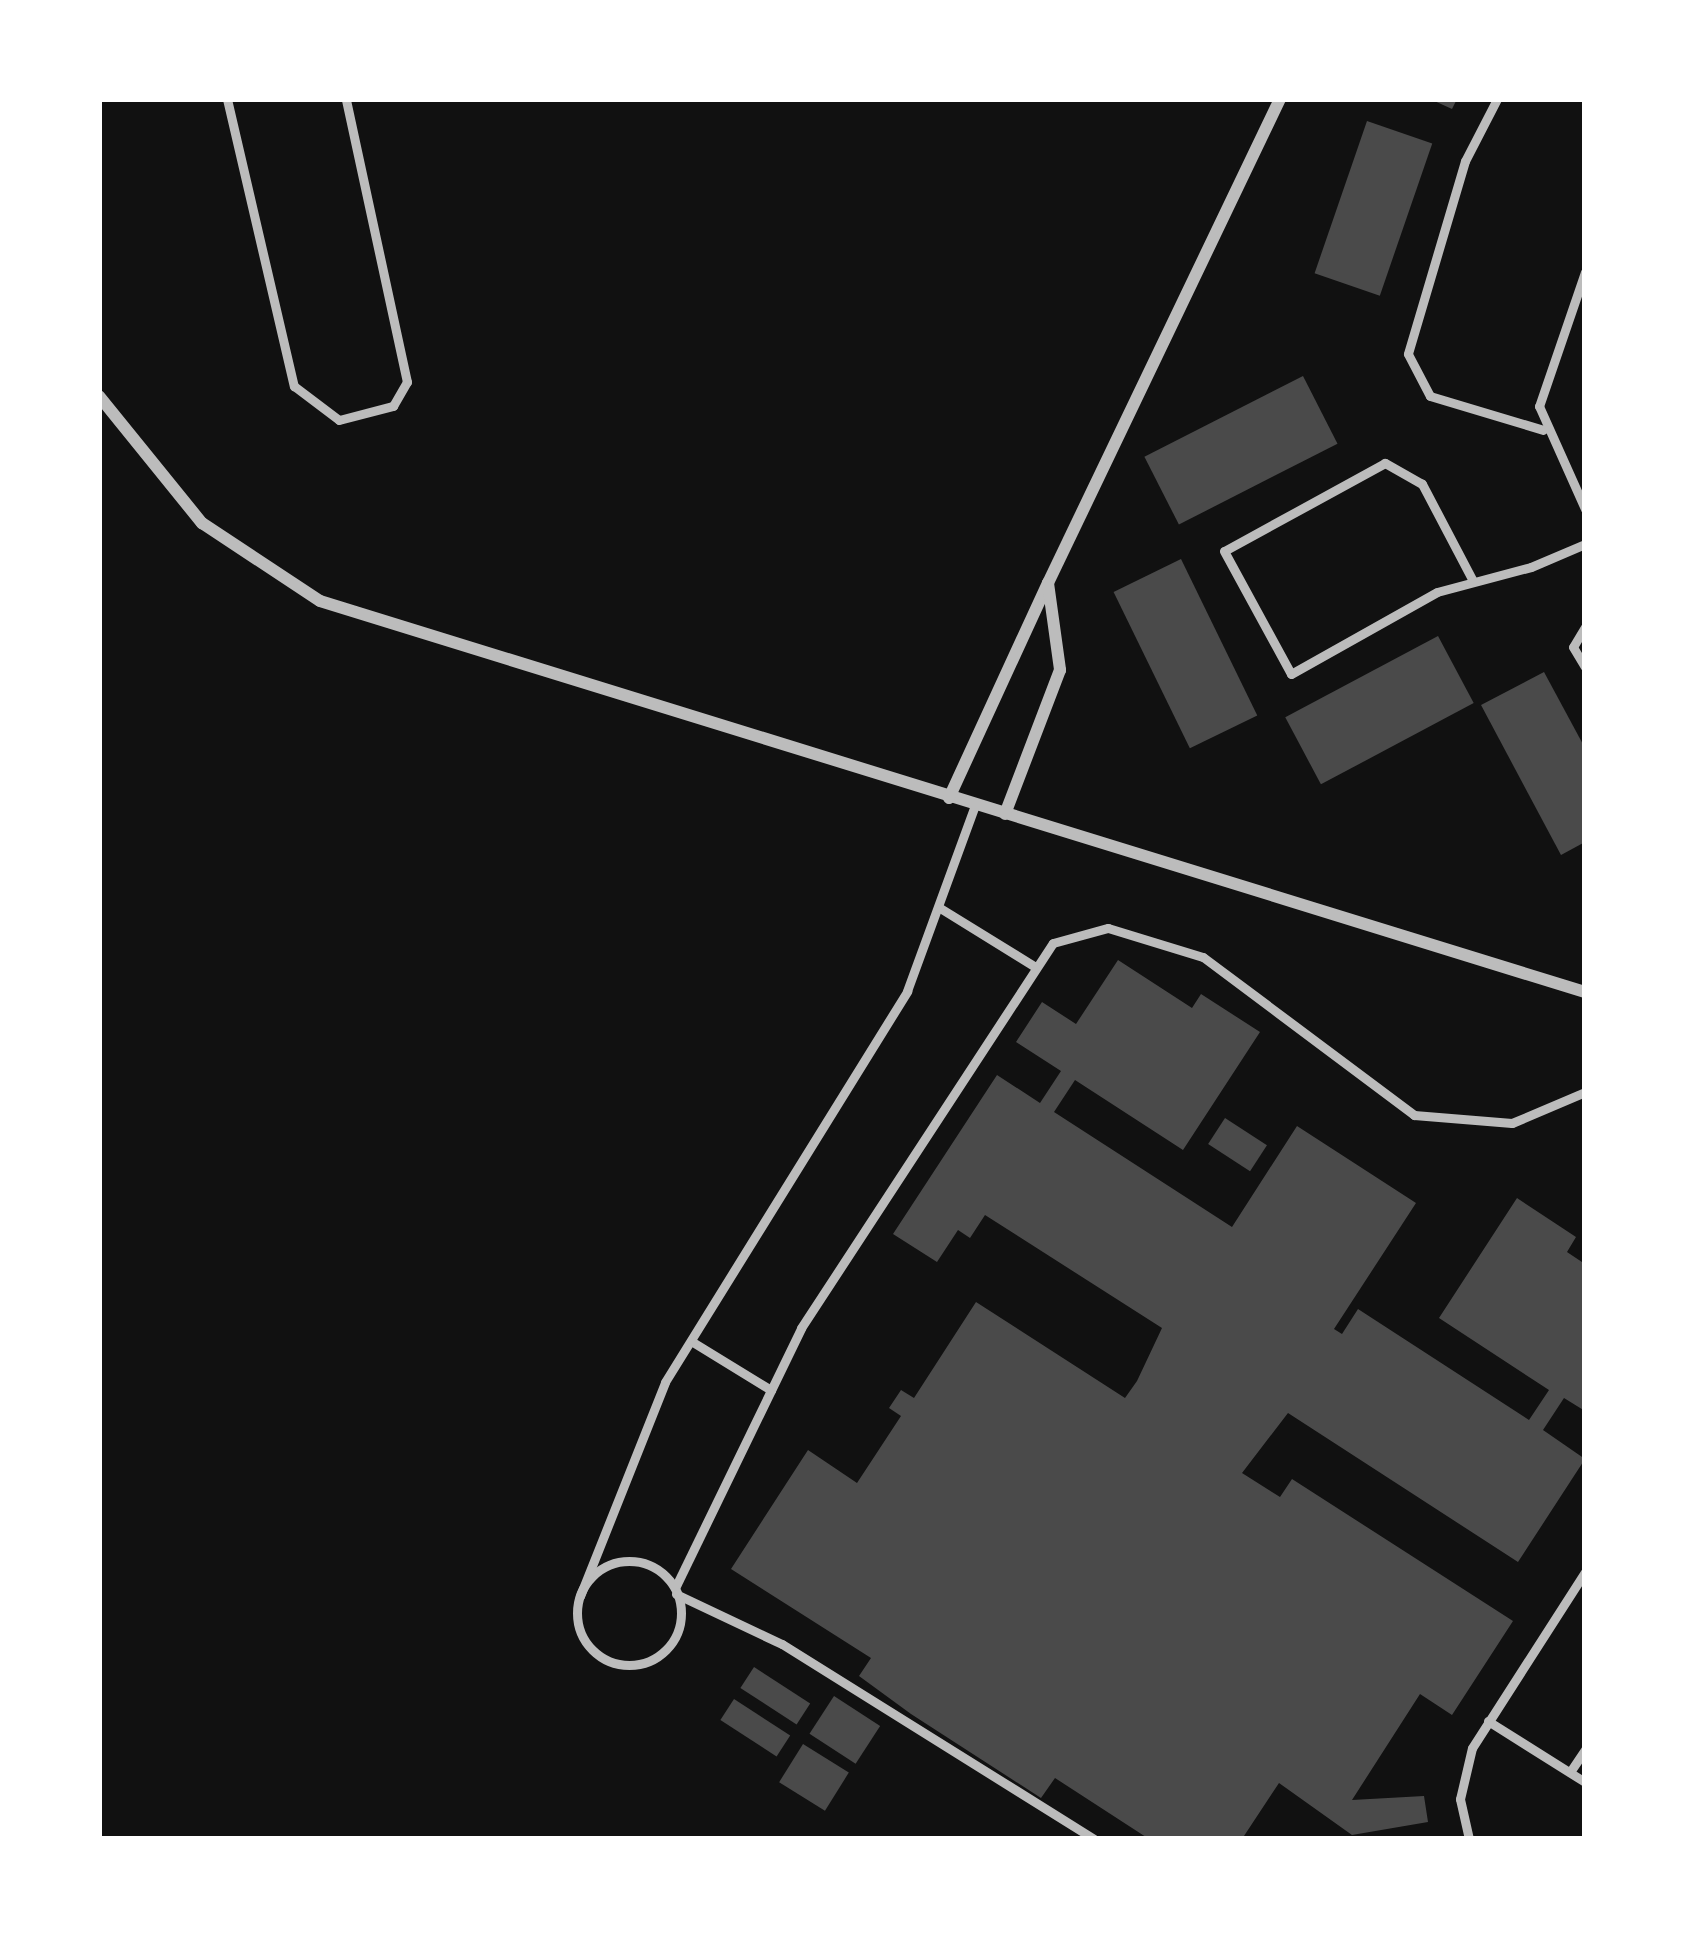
<!DOCTYPE html>
<html>
<head>
<meta charset="utf-8">
<style>
  body { margin:0 }
  #map { position:relative; width:1684px; height:1938px; overflow:hidden; background:#111; font-family:"PT Sans Narrow",sans-serif }
  div>[style] { position:absolute }
  .building>* { inset:0; background:#4a4a4a; transform-origin:0 0 }
  .service>* { height:9px; margin:-4.5px; padding:0 4.5px; transform-origin:4.5px; border-radius:4.5px; background:#bcbcbc }
  .service>.ring { margin:-4.5px; padding:0; box-sizing:content-box; background:none; border:9px solid #bcbcbc; border-radius:50% }
  .minor>* { height:12px; margin:-6px; padding:0 6px; transform-origin:6px; border-radius:6px; background:#bcbcbc }
  span { translate:-50% -50%; white-space:nowrap; text-align:center; line-height:1.15; -webkit-text-stroke:9px #fff; paint-order:stroke }
  .frame { position:absolute; inset:0; border:102px solid #fff; pointer-events:none }
</style>
</head>
<body>
<div id="map">
  <div class="building">
    <div style="clip-path:polygon(1430px 99px,1457px 99px,1452px 109px)"></div>
    <div style="left:1367px;top:121px;width:69px;height:161px;rotate:19deg"></div>
    <div style="left:1303px;top:376px;width:76px;height:178px;rotate:63deg"></div>
    <div style="left:1181px;top:559px;width:174px;height:75px;rotate:64deg"></div>
    <div style="left:1438px;top:636px;width:76px;height:173px;rotate:62deg"></div>
    <div style="clip-path:polygon(1544px 672px,1585px 748px,1585px 842px,1561px 855px,1481px 705px)"></div>
    <div style="clip-path:polygon(1118px 960px,1192px 1008px,1201px 994px,1260px 1032px,1183px 1150px,1075px 1080px,1054px 1112px,1232px 1227px,1297px 1126px,1416px 1203px,1334px 1329px,1342px 1334px,1358px 1309px,1529px 1420px,1549px 1390px,1439px 1318px,1517px 1198px,1576px 1237px,1567px 1252px,1585px 1264px,1585px 1411px,1564px 1398px,1543px 1430px,1585px 1459px,1518px 1562px,1288px 1413px,1242px 1473px,1280px 1497px,1292px 1479px,1513px 1621px,1452px 1715px,1420px 1694px,1352px 1800px,1424px 1796px,1428px 1822px,1352px 1835px,1279px 1783px,1242px 1839px,1149px 1839px,1055px 1778px,1041px 1798px,911px 1714px,859px 1676px,871px 1658px,731px 1569px,808px 1450px,857px 1483px,901px 1416px,889px 1408px,901px 1390px,914px 1398px,976px 1302px,1125px 1398px,1137px 1381px,1162px 1328px,985px 1215px,970px 1238px,958px 1230px,937px 1262px,893px 1234px,997px 1075px,1040px 1103px,1061px 1071px,1016px 1042px,1042px 1002px,1076px 1024px)"></div>
    <div style="left:1225px;top:1118px;width:50px;height:31px;rotate:33deg"></div>
    <div style="left:754px;top:1667px;width:67px;height:25px;rotate:33deg"></div>
    <div style="left:834px;top:1696px;width:55px;height:45px;rotate:33deg"></div>
    <div style="left:734px;top:1699px;width:67px;height:25px;rotate:33deg"></div>
    <div style="left:803px;top:1744px;width:54px;height:45px;rotate:32deg"></div>
  </div>
  <div class="service">
    <div style="left:227px;top:99px;width:295px;rotate:76.9deg"></div>
    <div style="left:294px;top:386px;width:56px;rotate:37.1deg"></div>
    <div style="left:339px;top:420px;width:56px;rotate:-14.5deg"></div>
    <div style="left:393px;top:406px;width:28px;rotate:-60deg"></div>
    <div style="left:407px;top:382px;width:289px;rotate:-102.2deg"></div>
    <div style="left:1497px;top:99px;width:70px;rotate:117.3deg"></div>
    <div style="left:1465px;top:161px;width:201px;rotate:106.5deg"></div>
    <div style="left:1408px;top:354px;width:47px;rotate:62.4deg"></div>
    <div style="left:1430px;top:396px;width:118px;rotate:16.7deg"></div>
    <div style="left:1585px;top:272px;width:142px;rotate:108.9deg"></div>
    <div style="left:1539px;top:406px;width:113px;rotate:65.9deg"></div>
    <div style="left:1473px;top:581px;width:110px;rotate:-117.7deg"></div>
    <div style="left:1422px;top:484px;width:43px;rotate:-150.4deg"></div>
    <div style="left:1385px;top:463px;width:183px;rotate:151.3deg"></div>
    <div style="left:1224px;top:551px;width:140px;rotate:61.4deg"></div>
    <div style="left:1291px;top:674px;width:167px;rotate:-29.3deg"></div>
    <div style="left:1437px;top:592px;width:97px;rotate:-14.9deg"></div>
    <div style="left:1531px;top:567px;width:59px;rotate:-23.1deg"></div>
    <div style="left:1585px;top:627px;width:23px;rotate:121deg"></div>
    <div style="left:1573px;top:647px;width:23px;rotate:59deg"></div>
    <div style="left:940px;top:908px;width:110px;rotate:31.7deg"></div>
    <div style="left:691px;top:1341px;width:94px;rotate:31.5deg"></div>
    <div class="ring" style="left:577px;top:1561px;width:95px;height:95px"></div>
    <div style="left:675px;top:1588px;width:289px;rotate:-64.1deg"></div>
    <div style="left:801px;top:1328px;width:460px;rotate:-56.8deg"></div>
    <div style="left:1053px;top:943px;width:57px;rotate:-15.3deg"></div>
    <div style="left:1108px;top:928px;width:99px;rotate:17deg"></div>
    <div style="left:1203px;top:957px;width:264px;rotate:36.8deg"></div>
    <div style="left:1414px;top:1115px;width:98px;rotate:4.7deg"></div>
    <div style="left:1512px;top:1123px;width:79px;rotate:-23deg"></div>
    <div style="left:676px;top:1594px;width:117px;rotate:25.3deg"></div>
    <div style="left:782px;top:1644px;width:368px;rotate:32deg"></div>
    <div style="left:580px;top:1596px;width:230px;rotate:-68.3deg"></div>
    <div style="left:665px;top:1382px;width:460px;rotate:-58.2deg"></div>
    <div style="left:907px;top:991px;width:198px;rotate:-69.9deg"></div>
    <div style="left:1488px;top:1721px;width:115px;rotate:32.2deg"></div>
    <div style="left:1570px;top:1772px;width:27px;rotate:-56deg"></div>
    <div style="left:1469px;top:1839px;width:41px;rotate:-102.7deg"></div>
    <div style="left:1460px;top:1799px;width:52px;rotate:-76.8deg"></div>
    <div style="left:1472px;top:1748px;width:209px;rotate:-57.3deg"></div>
  </div>
  <div class="minor">
    <div style="left:99px;top:396px;width:164px;rotate:51deg"></div>
    <div style="left:202px;top:523px;width:141px;rotate:33.5deg"></div>
    <div style="left:320px;top:601px;width:1324px;rotate:17.18deg"></div>
    <div style="left:1048px;top:583px;width:537px;rotate:-64.39deg"></div>
    <div style="left:949px;top:798px;width:237px;rotate:-65.3deg"></div>
    <div style="left:1048px;top:583px;width:88px;rotate:82.1deg"></div>
    <div style="left:1060px;top:670px;width:154px;rotate:110.9deg"></div>
  </div>
  <div class="frame"></div>
</div>
</body>
</html>
